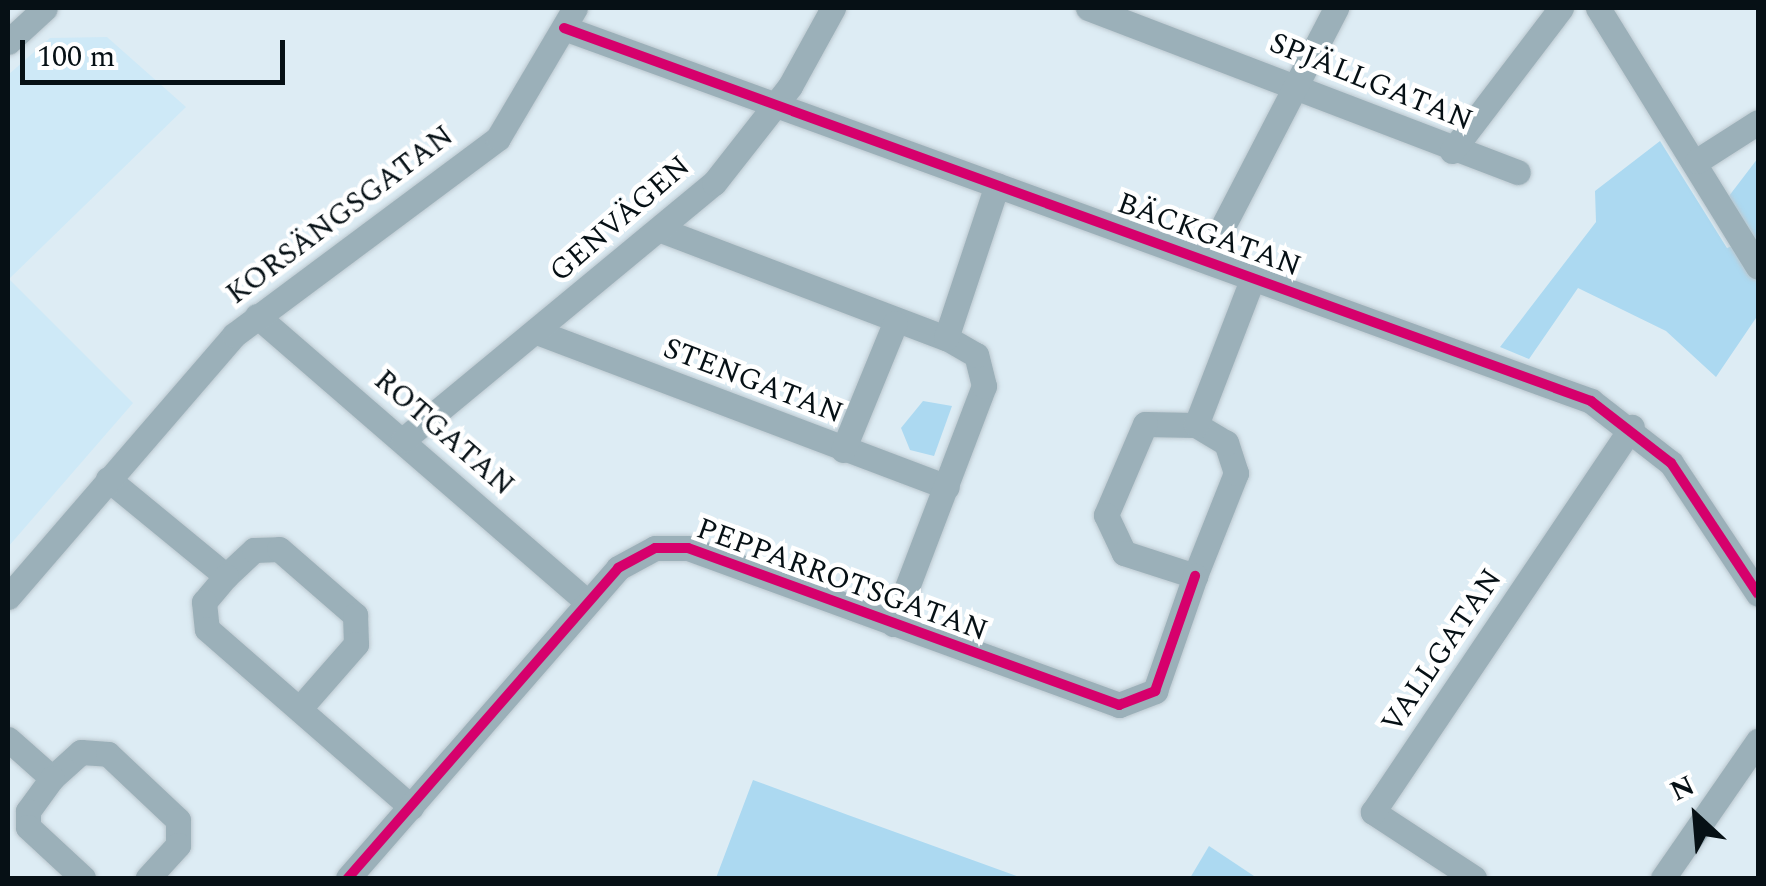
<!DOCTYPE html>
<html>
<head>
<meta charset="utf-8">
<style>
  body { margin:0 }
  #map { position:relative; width:1766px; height:886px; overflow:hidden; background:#ddecf4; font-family:Spectral,serif }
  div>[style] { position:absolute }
  .built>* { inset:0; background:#cee9f7 }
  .green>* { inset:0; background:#acd9f1 }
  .roads { filter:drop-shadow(0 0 2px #bcc8cf) drop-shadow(0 0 2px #bcc8cf) }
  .minor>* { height:25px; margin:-12.5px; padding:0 12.5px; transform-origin:12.5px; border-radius:12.5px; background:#9bb0b9 }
  .cycleway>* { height:10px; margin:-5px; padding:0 5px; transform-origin:5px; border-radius:5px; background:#d6006c }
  span { translate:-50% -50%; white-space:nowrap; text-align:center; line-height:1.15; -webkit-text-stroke:9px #fff; paint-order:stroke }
  .street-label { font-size:30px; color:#061015 }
  .frame { position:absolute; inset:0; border:10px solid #061015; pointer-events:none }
  .north { position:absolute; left:1646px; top:766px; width:100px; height:100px; -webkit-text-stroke:8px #fff; paint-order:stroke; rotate:334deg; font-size:28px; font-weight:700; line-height:40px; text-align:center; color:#061015 }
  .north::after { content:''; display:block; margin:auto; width:35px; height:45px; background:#061015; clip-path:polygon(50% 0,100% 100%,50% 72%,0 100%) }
  .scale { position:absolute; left:20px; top:40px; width:265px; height:45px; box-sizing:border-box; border:5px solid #061015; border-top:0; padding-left:12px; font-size:30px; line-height:35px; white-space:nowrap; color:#061015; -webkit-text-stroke:8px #fff; paint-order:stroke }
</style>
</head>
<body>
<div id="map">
  <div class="built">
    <div style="clip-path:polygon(107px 37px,186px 107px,9px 279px,133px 403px,8px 547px,8px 75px,50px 38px)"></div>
  </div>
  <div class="green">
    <div style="clip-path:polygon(1660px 141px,1727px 248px,1735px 245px,1758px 281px,1758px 315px,1716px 377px,1666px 331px,1578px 288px,1529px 359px,1500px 347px,1596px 222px,1595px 191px)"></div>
    <div style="clip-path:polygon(1758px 158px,1758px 249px,1729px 196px)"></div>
    <div style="clip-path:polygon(923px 401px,952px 406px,934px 456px,910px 450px,901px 428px)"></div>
    <div style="clip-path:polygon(753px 780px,848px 815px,1022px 878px,716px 878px)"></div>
    <div style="clip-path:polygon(1209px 846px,1257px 878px,1190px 878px)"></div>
  </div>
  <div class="roads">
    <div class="minor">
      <div style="left:1088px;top:8px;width:460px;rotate:20.9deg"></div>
      <div style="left:1598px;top:8px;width:304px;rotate:58.3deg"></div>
      <div style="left:564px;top:28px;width:1093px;rotate:19.96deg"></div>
      <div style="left:1591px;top:401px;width:101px;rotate:37.8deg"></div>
      <div style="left:1671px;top:463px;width:157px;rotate:56.4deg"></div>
      <div style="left:8px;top:42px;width:50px;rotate:-42.6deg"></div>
      <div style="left:1452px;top:151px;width:180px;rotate:-52.7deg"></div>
      <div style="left:1697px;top:161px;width:72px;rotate:-32.6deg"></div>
      <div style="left:661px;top:230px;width:305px;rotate:20.8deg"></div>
      <div style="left:1206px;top:259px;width:283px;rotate:-62.6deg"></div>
      <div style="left:257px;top:316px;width:437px;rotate:40.9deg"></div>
      <div style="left:537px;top:332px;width:438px;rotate:20.7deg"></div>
      <div style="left:1196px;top:425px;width:51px;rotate:-178.9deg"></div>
      <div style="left:1145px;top:424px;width:99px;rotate:113.2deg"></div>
      <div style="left:1106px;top:515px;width:42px;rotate:64.7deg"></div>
      <div style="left:1124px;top:553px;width:75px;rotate:17.9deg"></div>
      <div style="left:1195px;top:576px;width:111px;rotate:-68.3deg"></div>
      <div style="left:1236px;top:473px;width:32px;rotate:-108deg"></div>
      <div style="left:1226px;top:443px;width:35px;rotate:-149deg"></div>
      <div style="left:1196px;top:425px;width:159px;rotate:-68.9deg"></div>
      <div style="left:403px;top:440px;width:403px;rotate:-39.6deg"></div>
      <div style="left:714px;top:183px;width:123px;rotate:-51.9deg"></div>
      <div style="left:790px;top:86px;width:89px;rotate:-61.1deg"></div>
      <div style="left:843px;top:450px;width:137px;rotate:-67.7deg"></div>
      <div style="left:108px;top:479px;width:153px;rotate:39.4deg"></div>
      <div style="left:226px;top:576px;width:38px;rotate:-43deg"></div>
      <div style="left:254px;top:550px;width:25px;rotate:-2deg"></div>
      <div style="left:279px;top:549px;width:101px;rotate:41deg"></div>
      <div style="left:355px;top:615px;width:29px;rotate:88deg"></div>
      <div style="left:356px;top:644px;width:86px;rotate:131.2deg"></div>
      <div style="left:226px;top:576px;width:34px;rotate:130deg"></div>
      <div style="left:204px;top:602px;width:27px;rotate:84deg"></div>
      <div style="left:207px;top:629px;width:271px;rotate:41.1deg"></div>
      <div style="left:8px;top:597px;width:346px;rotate:-49.2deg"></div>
      <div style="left:234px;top:335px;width:329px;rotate:-36.7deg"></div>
      <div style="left:498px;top:138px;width:151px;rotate:-59.4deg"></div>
      <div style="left:893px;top:624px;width:255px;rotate:-69.1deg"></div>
      <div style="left:984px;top:386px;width:32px;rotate:-104deg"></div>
      <div style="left:976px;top:355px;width:34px;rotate:-150deg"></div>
      <div style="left:946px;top:338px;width:161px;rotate:-71.6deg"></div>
      <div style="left:8px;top:739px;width:59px;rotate:41.6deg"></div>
      <div style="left:52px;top:778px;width:39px;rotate:-42deg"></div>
      <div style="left:81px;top:752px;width:27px;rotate:4deg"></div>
      <div style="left:108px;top:754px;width:96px;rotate:43.3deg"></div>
      <div style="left:178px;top:820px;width:25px;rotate:90deg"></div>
      <div style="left:178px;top:845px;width:45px;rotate:132.3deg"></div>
      <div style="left:52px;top:778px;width:41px;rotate:126deg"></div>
      <div style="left:28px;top:811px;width:16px;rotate:90deg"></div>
      <div style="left:28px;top:827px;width:75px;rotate:42.8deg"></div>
      <div style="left:348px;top:878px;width:411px;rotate:-48.9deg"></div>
      <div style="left:618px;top:568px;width:42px;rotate:-28.4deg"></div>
      <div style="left:655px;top:548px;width:33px"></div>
      <div style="left:688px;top:548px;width:459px;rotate:20deg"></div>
      <div style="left:1119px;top:705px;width:39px;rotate:-21deg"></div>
      <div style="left:1155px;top:691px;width:122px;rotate:-70.8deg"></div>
      <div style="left:1474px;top:878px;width:121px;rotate:-146.8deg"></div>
      <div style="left:1373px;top:812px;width:464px;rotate:-56.1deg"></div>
      <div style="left:1663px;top:878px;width:167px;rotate:-55.3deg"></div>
    </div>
  </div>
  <div class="cycleway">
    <div style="left:564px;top:28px;width:1093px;rotate:19.96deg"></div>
    <div style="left:1591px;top:401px;width:101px;rotate:37.8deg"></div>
    <div style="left:1671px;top:463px;width:157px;rotate:56.4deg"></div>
    <div style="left:348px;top:878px;width:411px;rotate:-48.9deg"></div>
    <div style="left:618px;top:568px;width:42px;rotate:-28.4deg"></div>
    <div style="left:655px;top:548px;width:33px"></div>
    <div style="left:688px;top:548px;width:459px;rotate:20deg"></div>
    <div style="left:1119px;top:705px;width:39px;rotate:-21deg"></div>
    <div style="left:1155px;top:691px;width:122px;rotate:-70.8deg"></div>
  </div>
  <div class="street-label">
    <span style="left:1371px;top:82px;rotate:22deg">SPJÄLLGATAN</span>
    <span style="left:340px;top:215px;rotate:-37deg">KORSÄNGSGATAN</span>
    <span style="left:620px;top:219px;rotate:-41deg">GENVÄGEN</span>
    <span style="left:1209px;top:235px;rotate:20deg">BÄCKGATAN</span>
    <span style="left:753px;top:381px;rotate:21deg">STENGATAN</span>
    <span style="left:444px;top:433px;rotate:41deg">ROTGATAN</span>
    <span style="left:842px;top:580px;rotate:20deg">PEPPARROTSGATAN</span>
    <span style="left:1442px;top:651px;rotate:-56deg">VALLGATAN</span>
  </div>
  <div class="frame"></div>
  <div class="north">N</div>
  <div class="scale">100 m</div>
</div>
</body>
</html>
